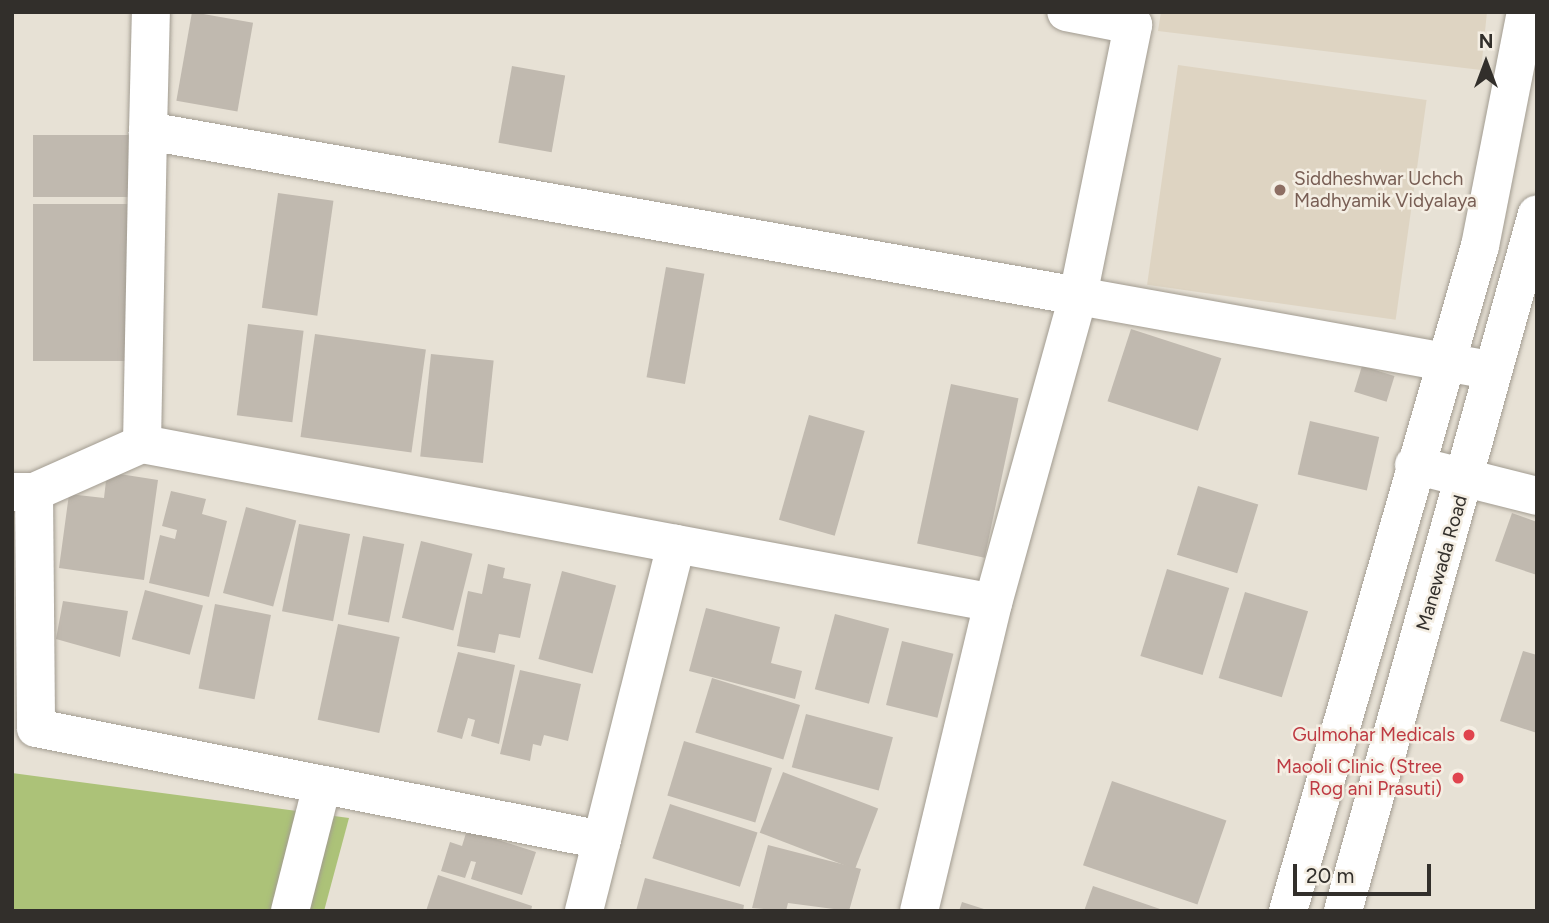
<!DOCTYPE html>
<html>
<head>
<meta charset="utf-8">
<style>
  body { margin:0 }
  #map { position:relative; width:1549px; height:923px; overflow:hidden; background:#e7e1d5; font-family:Figtree,sans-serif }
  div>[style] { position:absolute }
  .built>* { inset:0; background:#ded4c2; transform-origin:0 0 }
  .green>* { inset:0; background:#acc278 }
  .building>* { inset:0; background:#c0b9af; transform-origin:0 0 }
  .roads { filter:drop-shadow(0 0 2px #a29c91) drop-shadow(0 0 2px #a29c91) }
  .minor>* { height:38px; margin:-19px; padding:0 19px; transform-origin:19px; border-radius:19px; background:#fff }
  .tertiary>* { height:38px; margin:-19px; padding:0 19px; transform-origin:19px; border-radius:19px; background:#fff }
  .dots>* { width:19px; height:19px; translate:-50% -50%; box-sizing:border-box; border:4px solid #f4eee3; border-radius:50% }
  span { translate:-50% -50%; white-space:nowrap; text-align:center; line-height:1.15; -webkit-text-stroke:5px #f4eee3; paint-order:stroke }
  .education-label { font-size:19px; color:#785e54 }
  .left { translate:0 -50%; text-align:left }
  .street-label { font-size:19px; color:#322f2b }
  .health-label { font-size:19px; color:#be3a42 }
  .right { translate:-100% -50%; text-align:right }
  .frame { position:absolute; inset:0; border:14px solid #322f2b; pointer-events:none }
  .north { position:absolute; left:1451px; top:28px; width:70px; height:70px; -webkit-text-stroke:5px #f4eee3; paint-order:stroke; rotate:0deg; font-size:19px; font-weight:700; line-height:28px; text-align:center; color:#322f2b }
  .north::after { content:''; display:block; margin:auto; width:24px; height:32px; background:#322f2b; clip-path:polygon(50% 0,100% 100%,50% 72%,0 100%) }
  .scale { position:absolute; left:1293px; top:864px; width:138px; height:32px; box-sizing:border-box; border:4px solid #322f2b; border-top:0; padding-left:9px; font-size:21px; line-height:24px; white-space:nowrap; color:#322f2b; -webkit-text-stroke:5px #f4eee3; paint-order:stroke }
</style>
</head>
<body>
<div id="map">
  <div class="built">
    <div style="clip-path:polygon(1161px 12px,1487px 12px,1481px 70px,1158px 31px)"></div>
    <div style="left:1178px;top:65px;width:251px;height:222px;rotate:8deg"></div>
  </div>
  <div class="green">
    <div style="clip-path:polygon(12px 773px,349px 818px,324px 911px,12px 911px)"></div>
  </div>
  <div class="building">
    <div style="left:192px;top:12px;width:62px;height:90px;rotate:10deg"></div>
    <div style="left:512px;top:66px;width:54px;height:78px;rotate:10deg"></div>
    <div style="left:33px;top:135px;width:108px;height:62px"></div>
    <div style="left:278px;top:193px;width:56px;height:116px;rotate:8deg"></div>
    <div style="left:33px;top:204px;width:103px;height:157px"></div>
    <div style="left:666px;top:267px;width:39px;height:112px;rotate:10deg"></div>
    <div style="left:248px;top:324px;width:56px;height:92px;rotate:7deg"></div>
    <div style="left:1131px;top:329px;width:95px;height:76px;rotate:18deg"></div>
    <div style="left:315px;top:334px;width:112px;height:104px;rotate:8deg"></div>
    <div style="left:431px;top:354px;width:63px;height:103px;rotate:6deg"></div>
    <div style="left:1362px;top:366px;width:34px;height:27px;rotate:17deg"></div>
    <div style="left:951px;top:384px;width:69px;height:163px;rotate:12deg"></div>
    <div style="left:809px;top:415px;width:58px;height:109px;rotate:16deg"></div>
    <div style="left:1310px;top:421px;width:71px;height:55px;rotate:13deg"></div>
    <div style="clip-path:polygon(107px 472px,158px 480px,144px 580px,59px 568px,69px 494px,104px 498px)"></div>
    <div style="left:1198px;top:486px;width:63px;height:72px;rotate:17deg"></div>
    <div style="clip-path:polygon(171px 491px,206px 499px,202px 514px,227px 521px,209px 597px,149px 583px,160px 535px,175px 539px,177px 530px,162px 526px)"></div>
    <div style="left:246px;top:507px;width:52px;height:89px;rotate:15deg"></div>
    <div style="clip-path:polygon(1512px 513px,1537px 522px,1537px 575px,1495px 561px)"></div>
    <div style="left:299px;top:524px;width:52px;height:89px;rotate:11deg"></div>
    <div style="left:363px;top:536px;width:42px;height:80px;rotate:11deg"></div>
    <div style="left:421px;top:541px;width:53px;height:79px;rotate:14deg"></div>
    <div style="clip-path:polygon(488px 564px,505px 568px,503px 578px,531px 584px,520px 638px,499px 634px,495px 653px,457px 646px,468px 591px,482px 594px)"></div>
    <div style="left:1167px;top:569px;width:65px;height:91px;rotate:17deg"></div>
    <div style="left:562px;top:571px;width:56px;height:91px;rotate:15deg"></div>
    <div style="left:145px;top:590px;width:60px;height:51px;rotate:15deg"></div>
    <div style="left:1245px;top:592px;width:66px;height:90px;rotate:17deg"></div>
    <div style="clip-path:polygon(63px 601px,128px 611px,120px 657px,56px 639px)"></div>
    <div style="left:215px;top:604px;width:57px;height:86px;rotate:11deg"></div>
    <div style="clip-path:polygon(706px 608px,780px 627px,771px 663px,802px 671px,795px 699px,689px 671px)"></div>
    <div style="left:835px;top:614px;width:56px;height:78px;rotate:15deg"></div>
    <div style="left:338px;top:624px;width:63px;height:98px;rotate:12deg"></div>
    <div style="left:902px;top:641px;width:53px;height:66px;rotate:14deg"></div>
    <div style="clip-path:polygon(1523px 651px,1537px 655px,1537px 733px,1500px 721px)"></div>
    <div style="clip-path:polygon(458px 652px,515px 665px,499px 744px,471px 736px,475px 720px,468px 718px,462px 739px,437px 732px)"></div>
    <div style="clip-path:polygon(520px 670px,581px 684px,568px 741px,544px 735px,541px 746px,533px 744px,530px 761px,500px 754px)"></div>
    <div style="left:712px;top:678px;width:92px;height:57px;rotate:17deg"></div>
    <div style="left:806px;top:714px;width:90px;height:55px;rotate:15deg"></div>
    <div style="left:684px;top:741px;width:92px;height:57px;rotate:17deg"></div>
    <div style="left:783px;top:772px;width:102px;height:65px;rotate:21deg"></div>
    <div style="left:1112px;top:781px;width:121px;height:89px;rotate:19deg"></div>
    <div style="left:670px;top:804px;width:92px;height:57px;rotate:18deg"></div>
    <div style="clip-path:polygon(467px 830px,536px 852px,522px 895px,471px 879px,476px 862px,471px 861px,465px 878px,441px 871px,450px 842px,462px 846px)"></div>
    <div style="clip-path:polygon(768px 845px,861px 869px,849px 911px,788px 903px,786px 911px,752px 908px)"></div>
    <div style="clip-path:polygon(438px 875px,532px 906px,531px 911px,426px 911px)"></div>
    <div style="clip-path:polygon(645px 878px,744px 905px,743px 911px,636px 911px)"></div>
    <div style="clip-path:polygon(1093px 886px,1163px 910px,1163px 911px,1084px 911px)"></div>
    <div style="clip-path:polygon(962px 902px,987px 910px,987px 911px,959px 911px)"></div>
  </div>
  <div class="roads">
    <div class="minor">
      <div style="left:148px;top:131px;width:119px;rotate:-88.6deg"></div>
      <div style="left:1414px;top:465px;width:127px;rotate:14.1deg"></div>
      <div style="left:12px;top:492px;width:22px"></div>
      <div style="left:34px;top:492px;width:118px;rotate:-24deg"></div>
      <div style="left:34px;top:492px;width:236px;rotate:89.5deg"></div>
      <div style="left:36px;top:728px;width:577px;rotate:11.19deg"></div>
      <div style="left:676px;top:544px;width:543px;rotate:-169.39deg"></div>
      <div style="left:142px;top:444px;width:313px;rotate:-88.9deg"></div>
      <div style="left:148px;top:131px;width:945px;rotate:10.06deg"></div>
      <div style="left:1078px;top:296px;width:277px;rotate:-78.5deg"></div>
      <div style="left:1133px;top:25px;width:68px;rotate:-169deg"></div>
      <div style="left:993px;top:603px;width:319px;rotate:-74.5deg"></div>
      <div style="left:1078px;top:296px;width:419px;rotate:10.2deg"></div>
      <div style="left:290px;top:911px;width:130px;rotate:-75.7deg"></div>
      <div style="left:584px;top:911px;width:378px;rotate:-75.9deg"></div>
      <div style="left:676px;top:544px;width:322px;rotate:10.5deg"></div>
      <div style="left:993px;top:603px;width:317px;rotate:103.5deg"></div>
    </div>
    <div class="tertiary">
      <div style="left:1288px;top:911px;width:692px;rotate:-73.9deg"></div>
      <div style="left:1480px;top:246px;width:238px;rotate:-78.9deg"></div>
      <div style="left:1343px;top:911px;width:723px;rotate:-74.45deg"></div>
    </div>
  </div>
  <div class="dots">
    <div style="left:1280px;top:190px;background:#8d6e63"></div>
    <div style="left:1469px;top:735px;background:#e0444e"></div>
    <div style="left:1458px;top:778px;background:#e0444e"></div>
  </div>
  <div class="education-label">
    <span class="left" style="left:1294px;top:190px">Siddheshwar Uchch<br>Madhyamik Vidyalaya</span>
  </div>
  <div class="street-label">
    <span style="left:1442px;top:563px;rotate:-74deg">Manewada Road</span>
  </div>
  <div class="health-label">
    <span class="right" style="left:1455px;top:735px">Gulmohar Medicals</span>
    <span class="right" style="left:1442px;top:778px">Maooli Clinic (Stree<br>Rog ani Prasuti)</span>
  </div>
  <div class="frame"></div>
  <div class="north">N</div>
  <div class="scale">20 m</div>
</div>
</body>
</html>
